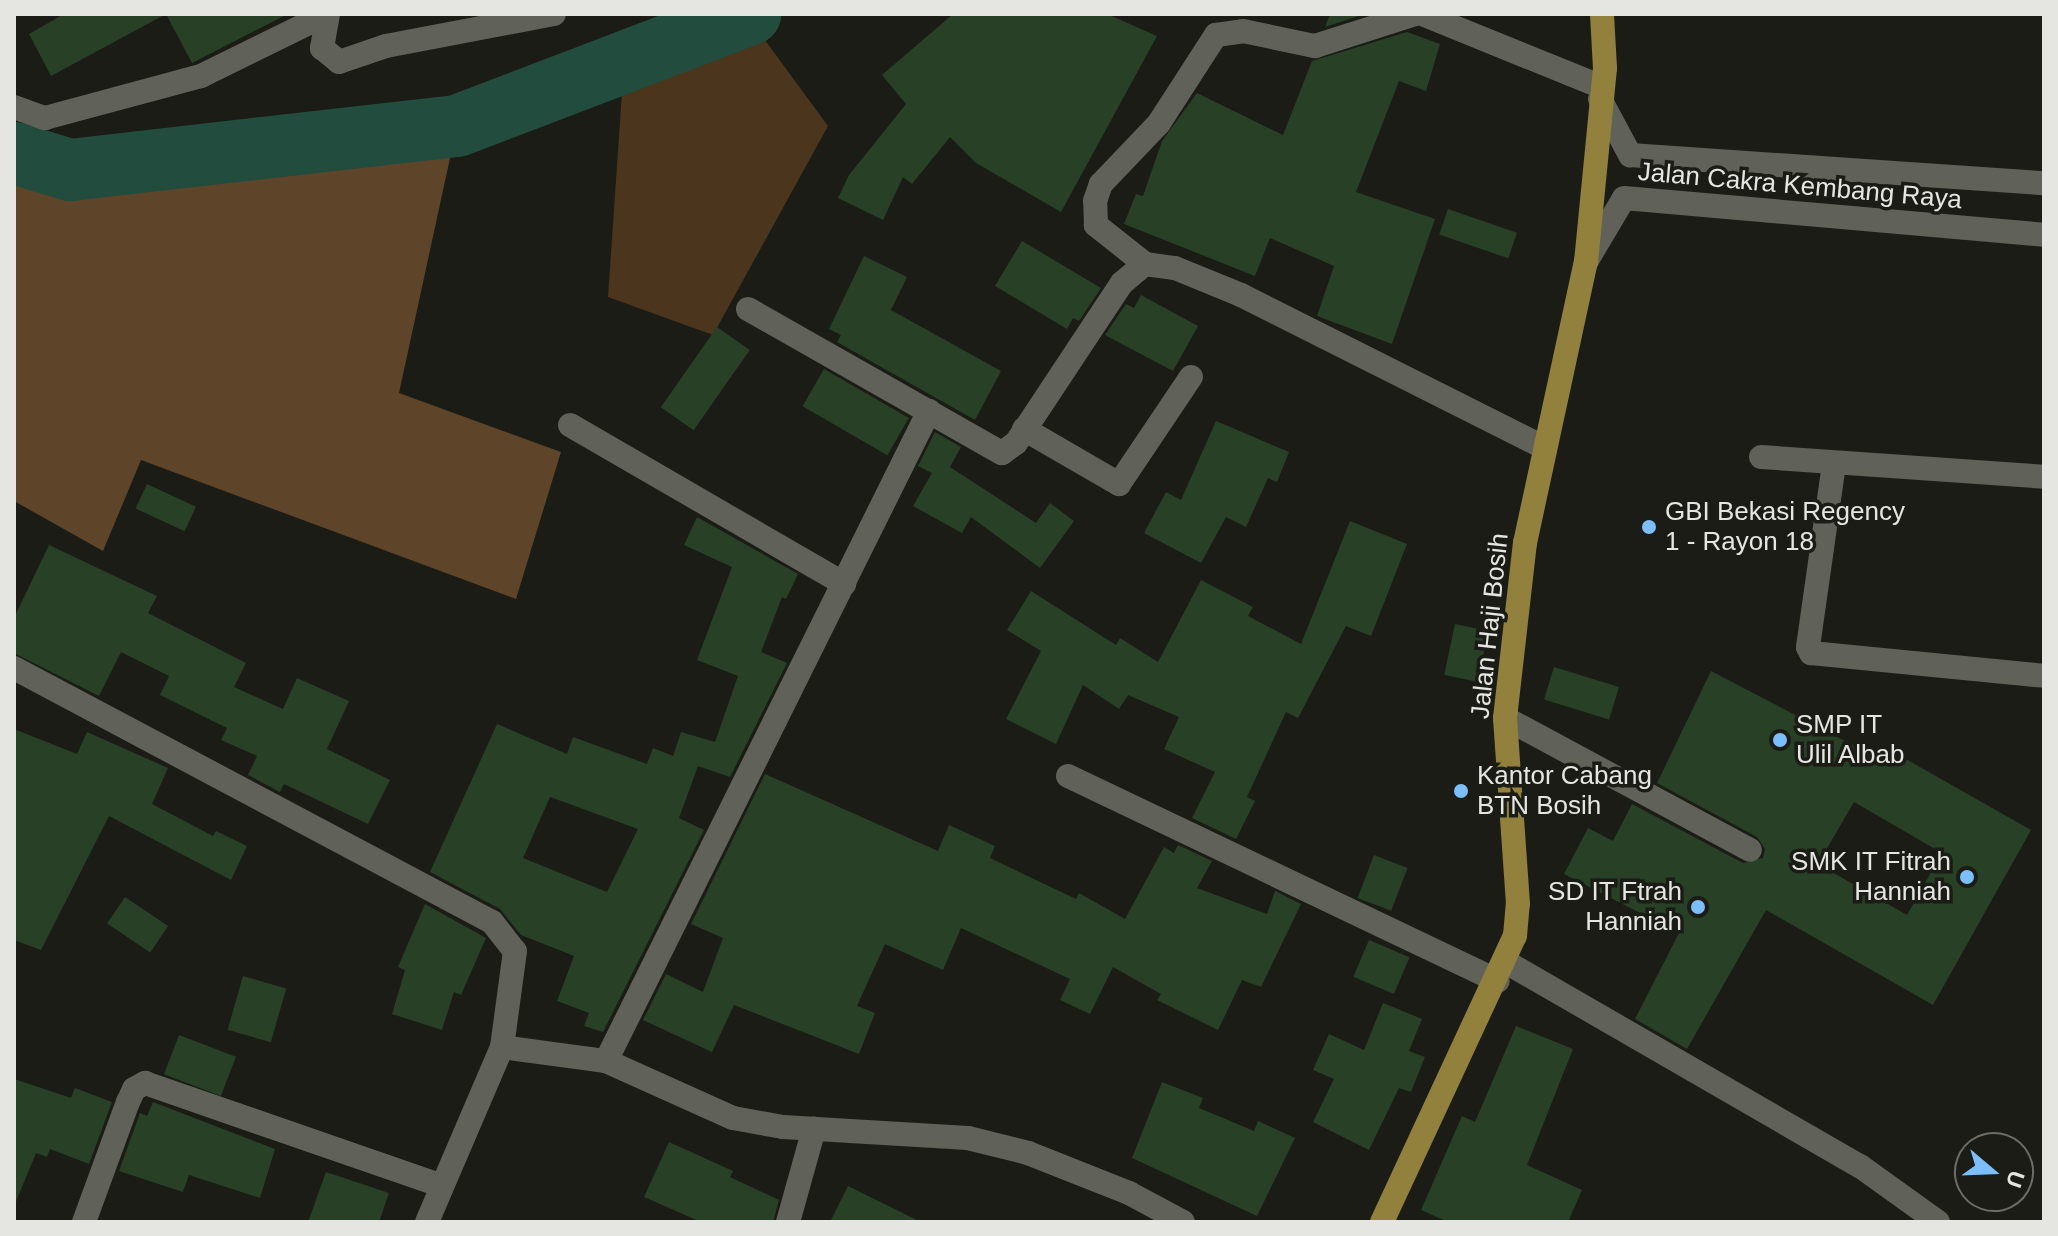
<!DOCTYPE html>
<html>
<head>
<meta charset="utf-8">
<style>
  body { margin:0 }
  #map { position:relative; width:2058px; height:1236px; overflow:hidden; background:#1b1c16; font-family:Helvetica,sans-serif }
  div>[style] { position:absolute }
  .green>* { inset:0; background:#4b351d }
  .forest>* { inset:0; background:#5e4429 }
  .river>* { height:62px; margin:-31px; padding:0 31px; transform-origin:31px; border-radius:31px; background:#224c3e }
  .building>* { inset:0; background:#274026; transform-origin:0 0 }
  .minor>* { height:24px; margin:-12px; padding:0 12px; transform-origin:12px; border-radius:12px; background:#60625a }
  .major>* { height:24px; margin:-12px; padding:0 12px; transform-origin:12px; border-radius:12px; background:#92803d }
  .dots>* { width:22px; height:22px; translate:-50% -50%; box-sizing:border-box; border:4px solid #1b1c16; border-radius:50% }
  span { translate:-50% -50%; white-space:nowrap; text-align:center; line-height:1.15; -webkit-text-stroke:7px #1b1c16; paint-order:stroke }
  .street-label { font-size:26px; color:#e5e6e2 }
  .poi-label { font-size:26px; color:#e5e6e2 }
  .left { translate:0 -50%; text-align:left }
  .right { translate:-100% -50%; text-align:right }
  .frame { position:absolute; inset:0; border:16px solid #e5e6e2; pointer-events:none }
  .north { position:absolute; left:1954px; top:1132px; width:80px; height:80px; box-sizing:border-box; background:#1b1c16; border:2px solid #6c6d68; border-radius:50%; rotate:109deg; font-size:22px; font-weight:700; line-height:32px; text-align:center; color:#e5e6e2 }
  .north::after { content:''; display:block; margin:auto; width:28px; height:36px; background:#7cbef9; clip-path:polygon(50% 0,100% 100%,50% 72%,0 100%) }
</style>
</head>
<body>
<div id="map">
  <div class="green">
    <div style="clip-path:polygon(748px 17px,828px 126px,713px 335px,608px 297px,624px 63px)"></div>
  </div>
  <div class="forest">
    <div style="clip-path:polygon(457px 126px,399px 393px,561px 452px,516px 599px,141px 460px,103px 551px,14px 501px,14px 153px,70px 170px)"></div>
  </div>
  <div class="river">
    <div style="left:14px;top:153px;width:59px;rotate:16.9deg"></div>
    <div style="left:70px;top:170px;width:389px;rotate:-6.5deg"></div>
    <div style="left:457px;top:126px;width:314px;rotate:-20.9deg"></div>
  </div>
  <div class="building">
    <div style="clip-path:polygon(64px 14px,166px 14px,51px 76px,29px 34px)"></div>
    <div style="clip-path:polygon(166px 14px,288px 14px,192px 63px)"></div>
    <div style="clip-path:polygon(953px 14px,1107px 14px,1157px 36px,1061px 212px,976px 163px,950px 137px,912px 184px,903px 177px,883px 220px,838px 198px,849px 175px,906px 104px,882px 75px)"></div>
    <div style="clip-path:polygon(1330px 14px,1358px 14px,1362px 15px,1325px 27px)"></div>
    <div style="clip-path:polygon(1407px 32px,1440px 44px,1426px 91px,1399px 81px,1356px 192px,1435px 219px,1392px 344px,1317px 316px,1334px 266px,1270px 238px,1255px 276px,1124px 224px,1136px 194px,1143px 196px,1162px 141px,1197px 93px,1283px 135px,1312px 61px)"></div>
    <div style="left:1448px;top:209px;width:73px;height:27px;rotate:19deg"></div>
    <div style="clip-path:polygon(1022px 241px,1101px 288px,1079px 321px,1073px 318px,1067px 329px,995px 286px)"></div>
    <div style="clip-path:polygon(864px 256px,907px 277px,891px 310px,1001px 371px,975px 420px,837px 342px,841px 335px,829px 329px)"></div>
    <div style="clip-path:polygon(1141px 295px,1198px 326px,1173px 371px,1105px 335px,1126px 304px,1134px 308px)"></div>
    <div style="left:717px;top:327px;width:40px;height:98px;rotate:35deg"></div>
    <div style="left:824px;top:369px;width:98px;height:43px;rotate:30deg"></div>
    <div style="clip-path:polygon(1216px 421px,1289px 452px,1277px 482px,1268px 478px,1246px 527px,1226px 517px,1201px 563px,1144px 533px,1166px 492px,1181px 500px)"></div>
    <div style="clip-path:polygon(935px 432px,961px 447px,950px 467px,1036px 523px,1050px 503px,1074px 521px,1040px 568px,971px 517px,962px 533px,913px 506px,932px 473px,918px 466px)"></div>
    <div style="left:147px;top:484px;width:54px;height:27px;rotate:25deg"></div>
    <div style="clip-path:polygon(evenodd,697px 517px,798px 574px,786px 599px,782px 597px,761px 652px,787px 663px,730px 777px,698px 766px,679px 818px,704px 830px,603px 1032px,584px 1026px,589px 1013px,557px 1001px,574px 956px,521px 935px,500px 909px,430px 872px,497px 724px,567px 754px,573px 737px,647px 764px,653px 748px,673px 756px,681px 732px,715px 742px,738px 676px,697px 660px,732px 567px,684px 545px,697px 517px,550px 797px,638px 829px,607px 892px,523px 858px,550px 797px)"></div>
    <div style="clip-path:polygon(1350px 521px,1407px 544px,1371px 636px,1346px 626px,1298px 718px,1286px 712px,1247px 797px,1255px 801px,1236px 839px,1192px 818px,1215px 772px,1164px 749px,1179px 717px,1128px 695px,1119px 709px,1083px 685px,1056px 744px,1006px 719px,1041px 651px,1007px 630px,1031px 591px,1116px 645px,1120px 638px,1158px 662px,1201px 580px,1253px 607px,1248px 616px,1301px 644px)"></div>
    <div style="clip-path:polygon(49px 545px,157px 596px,148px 613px,246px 663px,234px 687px,283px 709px,297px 678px,349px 701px,327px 749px,390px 780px,368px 824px,284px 784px,280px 792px,248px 775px,257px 756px,221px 740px,227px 728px,160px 695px,169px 676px,121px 652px,99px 696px,14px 653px,14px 618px)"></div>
    <div style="left:1455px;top:624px;width:34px;height:52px;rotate:12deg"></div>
    <div style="left:1554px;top:667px;width:68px;height:34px;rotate:17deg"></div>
    <div style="clip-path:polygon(evenodd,1711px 671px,1891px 765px,1897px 754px,2031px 830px,1933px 1005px,1766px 910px,1687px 1049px,1635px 1019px,1679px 933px,1564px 874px,1588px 828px,1613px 841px,1632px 804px,1743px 863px,1763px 858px,1765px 849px,1757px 837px,1657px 783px,1711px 671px,1854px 802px,1942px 853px,1907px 915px,1818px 864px,1854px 802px)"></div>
    <div style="clip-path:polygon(14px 729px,77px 754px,87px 732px,168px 768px,152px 804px,213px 836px,216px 831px,247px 846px,231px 880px,109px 816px,41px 950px,14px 940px)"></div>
    <div style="clip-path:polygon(765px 774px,938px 851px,949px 825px,995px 846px,990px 858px,1076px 899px,1079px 893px,1125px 919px,1164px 847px,1174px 853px,1178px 845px,1212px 861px,1197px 888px,1267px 914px,1275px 891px,1301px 904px,1261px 987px,1242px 980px,1218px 1030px,1157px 1000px,1161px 994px,1113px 967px,1090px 1014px,1060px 1000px,1070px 979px,961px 928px,943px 970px,885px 944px,857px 1006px,875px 1013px,859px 1054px,734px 1005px,712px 1052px,643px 1020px,666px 974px,703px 992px,723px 938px,691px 924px)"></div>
    <div style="left:1374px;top:855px;width:36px;height:46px;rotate:21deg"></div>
    <div style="left:125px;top:897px;width:52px;height:32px;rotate:34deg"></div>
    <div style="clip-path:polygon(425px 904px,486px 938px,461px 995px,454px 992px,442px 1030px,392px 1014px,405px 970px,398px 967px)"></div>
    <div style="left:1369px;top:940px;width:44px;height:40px;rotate:23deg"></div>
    <div style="left:243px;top:976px;width:45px;height:56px;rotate:16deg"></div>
    <div style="clip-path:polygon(1383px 1003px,1422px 1019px,1409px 1051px,1425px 1057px,1411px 1092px,1399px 1088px,1369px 1150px,1313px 1122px,1334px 1079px,1313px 1070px,1329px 1034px,1364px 1050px)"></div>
    <div style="clip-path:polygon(1516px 1026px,1573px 1049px,1527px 1165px,1582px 1190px,1568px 1222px,1448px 1222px,1421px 1210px,1462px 1116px,1475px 1122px)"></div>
    <div style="left:179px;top:1035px;width:61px;height:42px;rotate:21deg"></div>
    <div style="clip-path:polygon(14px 1079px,71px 1098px,75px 1088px,112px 1102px,89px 1164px,50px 1149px,47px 1157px,36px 1153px,15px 1204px)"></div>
    <div style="clip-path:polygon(1162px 1082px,1203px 1098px,1199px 1108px,1254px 1131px,1258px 1121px,1295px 1138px,1257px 1216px,1132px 1158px)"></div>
    <div style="clip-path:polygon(153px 1102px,275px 1149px,260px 1198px,189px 1175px,183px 1192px,119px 1171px,140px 1113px,147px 1116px)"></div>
    <div style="clip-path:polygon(669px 1142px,733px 1171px,730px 1177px,779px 1200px,773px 1222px,701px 1222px,644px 1197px)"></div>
    <div style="clip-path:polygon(326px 1172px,389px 1193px,379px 1222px,308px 1222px)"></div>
    <div style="clip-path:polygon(848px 1186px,921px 1222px,830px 1222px)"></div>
  </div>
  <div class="minor">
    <div style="left:328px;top:14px;width:35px;rotate:100deg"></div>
    <div style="left:322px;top:48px;width:22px;rotate:39deg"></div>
    <div style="left:339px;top:62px;width:50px;rotate:-18.8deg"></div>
    <div style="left:386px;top:46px;width:171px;rotate:-10.8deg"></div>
    <div style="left:1422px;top:14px;width:194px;rotate:22.1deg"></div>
    <div style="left:1600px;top:99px;width:64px;rotate:61.8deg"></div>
    <div style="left:1630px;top:155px;width:415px;rotate:3.9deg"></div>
    <div style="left:14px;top:107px;width:33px;rotate:20deg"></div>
    <div style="left:45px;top:118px;width:162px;rotate:-15.1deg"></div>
    <div style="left:201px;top:76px;width:140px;rotate:-26.2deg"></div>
    <div style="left:1586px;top:262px;width:74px;rotate:-59.3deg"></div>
    <div style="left:1624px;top:198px;width:422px;rotate:5deg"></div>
    <div style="left:1145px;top:264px;width:63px;rotate:-141.5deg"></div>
    <div style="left:1096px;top:225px;width:24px;rotate:-92deg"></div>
    <div style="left:1095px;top:201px;width:18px;rotate:-71deg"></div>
    <div style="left:1101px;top:184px;width:84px;rotate:-46.4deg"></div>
    <div style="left:1159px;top:123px;width:105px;rotate:-57.1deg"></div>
    <div style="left:1216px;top:35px;width:27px;rotate:-8deg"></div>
    <div style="left:1243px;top:31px;width:74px;rotate:11.8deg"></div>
    <div style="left:1315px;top:46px;width:105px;rotate:-17.7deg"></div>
    <div style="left:748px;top:309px;width:292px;rotate:29.6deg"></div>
    <div style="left:1002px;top:453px;width:17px;rotate:-36deg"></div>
    <div style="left:1016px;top:443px;width:192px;rotate:-56.5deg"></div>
    <div style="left:1122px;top:283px;width:30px;rotate:-40deg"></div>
    <div style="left:1145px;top:264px;width:30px;rotate:8deg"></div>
    <div style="left:1175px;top:268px;width:71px;rotate:22.2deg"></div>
    <div style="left:1241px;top:295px;width:340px;rotate:26.7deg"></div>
    <div style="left:570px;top:425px;width:317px;rotate:30.1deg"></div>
    <div style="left:1024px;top:429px;width:110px;rotate:30.1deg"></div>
    <div style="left:1119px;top:484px;width:129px;rotate:-56.1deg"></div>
    <div style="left:1761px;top:457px;width:284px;rotate:4deg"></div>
    <div style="left:1834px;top:464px;width:185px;rotate:98.1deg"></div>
    <div style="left:1808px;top:647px;width:7px;rotate:63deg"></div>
    <div style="left:1811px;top:653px;width:234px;rotate:5.6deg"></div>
    <div style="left:14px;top:668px;width:541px;rotate:27.99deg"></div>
    <div style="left:492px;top:922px;width:37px;rotate:52deg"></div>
    <div style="left:515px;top:951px;width:97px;rotate:97.7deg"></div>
    <div style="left:502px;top:1047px;width:190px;rotate:113.2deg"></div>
    <div style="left:1505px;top:718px;width:278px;rotate:28.3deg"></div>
    <div style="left:1068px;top:776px;width:476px;rotate:25.5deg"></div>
    <div style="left:1506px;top:962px;width:409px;rotate:30deg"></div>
    <div style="left:1860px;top:1166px;width:96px;rotate:35.7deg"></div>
    <div style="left:502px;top:1047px;width:105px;rotate:7.7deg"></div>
    <div style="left:606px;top:1061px;width:139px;rotate:24.2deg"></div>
    <div style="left:733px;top:1118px;width:51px;rotate:10.2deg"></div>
    <div style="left:783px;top:1127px;width:185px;rotate:3.4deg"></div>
    <div style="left:968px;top:1138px;width:62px;rotate:14deg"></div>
    <div style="left:1028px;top:1153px;width:109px;rotate:21.6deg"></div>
    <div style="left:1129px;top:1193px;width:61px;rotate:28.2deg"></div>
    <div style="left:606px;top:1061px;width:726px;rotate:-63.58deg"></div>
    <div style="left:84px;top:1222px;width:128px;rotate:-69.9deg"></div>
    <div style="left:128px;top:1102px;width:14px;rotate:-65deg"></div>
    <div style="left:134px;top:1089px;width:13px;rotate:-29deg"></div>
    <div style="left:145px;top:1083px;width:311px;rotate:19.1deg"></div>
    <div style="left:788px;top:1222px;width:97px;rotate:-74.4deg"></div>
  </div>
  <div class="major">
    <div style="left:1382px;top:1222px;width:315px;rotate:-65.1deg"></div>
    <div style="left:1515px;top:936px;width:32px;rotate:-85deg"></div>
    <div style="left:1518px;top:904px;width:186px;rotate:-94deg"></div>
    <div style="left:1505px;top:718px;width:176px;rotate:-83.5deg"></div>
    <div style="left:1525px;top:543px;width:288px;rotate:-77.8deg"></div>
    <div style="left:1586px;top:262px;width:195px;rotate:-84.4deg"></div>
    <div style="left:1605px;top:68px;width:54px;rotate:-93.2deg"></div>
  </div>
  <div class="dots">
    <div style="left:1649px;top:527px;background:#7cbef9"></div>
    <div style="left:1780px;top:740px;background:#7cbef9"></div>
    <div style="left:1461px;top:791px;background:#7cbef9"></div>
    <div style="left:1967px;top:877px;background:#7cbef9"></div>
    <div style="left:1698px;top:907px;background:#7cbef9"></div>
  </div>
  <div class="street-label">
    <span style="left:1800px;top:186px;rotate:5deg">Jalan Cakra Kembang Raya</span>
    <span style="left:1490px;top:626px;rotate:-84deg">Jalan Haji Bosih</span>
  </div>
  <div class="poi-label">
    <span class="left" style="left:1665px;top:527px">GBI Bekasi Regency<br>1 - Rayon 18</span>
    <span class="left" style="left:1796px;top:740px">SMP IT<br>Ulil Albab</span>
    <span class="left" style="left:1477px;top:791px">Kantor Cabang<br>BTN Bosih</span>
    <span class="right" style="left:1951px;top:877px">SMK IT Fitrah<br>Hanniah</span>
    <span class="right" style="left:1682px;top:907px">SD IT Ftrah<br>Hanniah</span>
  </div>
  <div class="frame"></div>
  <div class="north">U</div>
</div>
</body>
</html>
